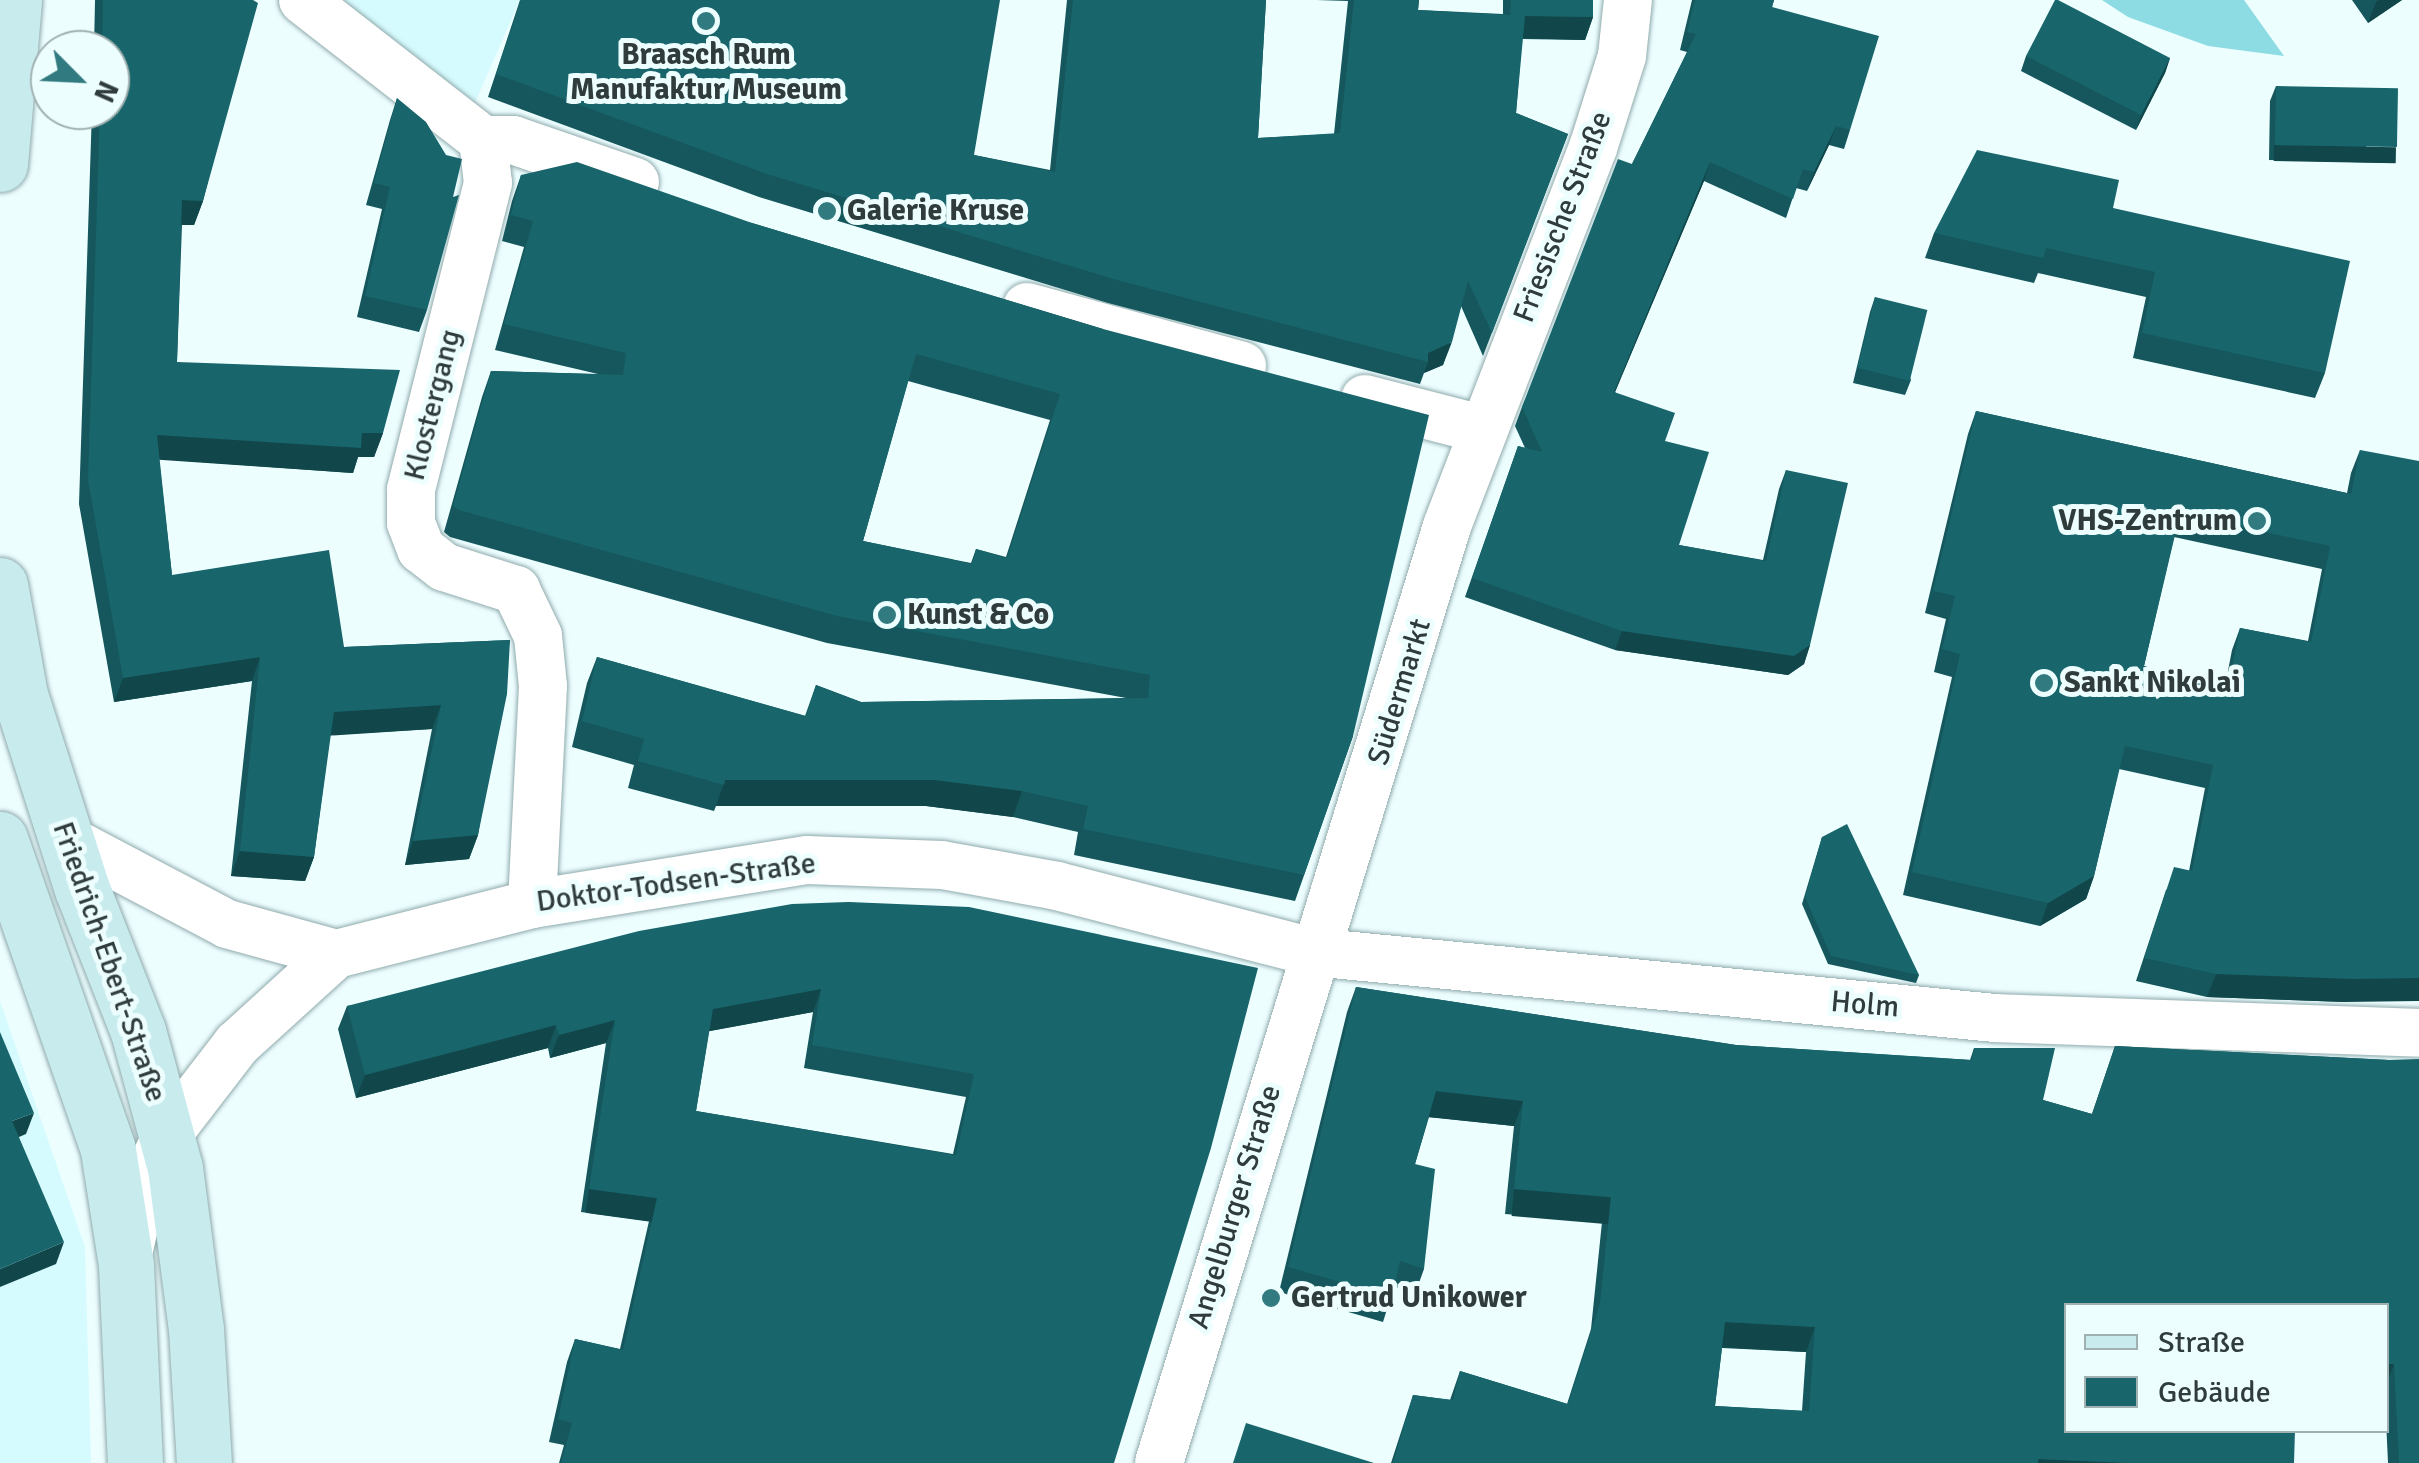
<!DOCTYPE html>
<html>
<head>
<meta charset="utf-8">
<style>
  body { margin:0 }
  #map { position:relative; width:2419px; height:1463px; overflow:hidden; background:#edfeff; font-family:Signika,sans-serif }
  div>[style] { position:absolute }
  .built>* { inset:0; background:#d6fbfe }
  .green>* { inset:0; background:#8edce3 }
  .roads { filter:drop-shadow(0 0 2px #90aaac) drop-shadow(0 0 2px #90aaac) }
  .street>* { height:48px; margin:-24px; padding:0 24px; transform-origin:24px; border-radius:24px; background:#fff }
  .secondary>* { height:55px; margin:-27.5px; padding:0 27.5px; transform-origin:27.5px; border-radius:27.5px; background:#c8ebee }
  .wall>* { inset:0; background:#15575c }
  .shaded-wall>* { inset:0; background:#11474b; transform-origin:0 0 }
  .building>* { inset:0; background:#18656b; transform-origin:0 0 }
  .dots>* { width:28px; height:28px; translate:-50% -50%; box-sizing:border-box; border:5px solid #edfeff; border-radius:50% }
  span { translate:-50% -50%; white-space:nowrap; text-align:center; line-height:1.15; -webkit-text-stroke:10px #edfeff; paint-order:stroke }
  .poi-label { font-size:30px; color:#303b3c; font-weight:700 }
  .left { translate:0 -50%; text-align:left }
  .right { translate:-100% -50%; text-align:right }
  .street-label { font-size:30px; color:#303b3c }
  .legend { position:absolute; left:2064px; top:1303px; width:325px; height:130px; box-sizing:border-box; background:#edfeff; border:2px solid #a1b0b1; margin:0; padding:12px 18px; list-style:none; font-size:30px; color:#303b3c }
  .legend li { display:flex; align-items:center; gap:20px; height:50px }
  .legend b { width:50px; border:2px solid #a1b0b1 }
  .north { position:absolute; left:30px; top:30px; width:100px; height:100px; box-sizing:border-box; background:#edfeff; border:2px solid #a1b0b1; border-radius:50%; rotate:114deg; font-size:28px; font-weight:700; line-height:40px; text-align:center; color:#303b3c }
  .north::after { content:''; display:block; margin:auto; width:35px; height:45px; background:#317a7f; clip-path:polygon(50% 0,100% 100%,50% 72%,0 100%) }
</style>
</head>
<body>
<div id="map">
  <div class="built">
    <div style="clip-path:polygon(339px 0,520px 0,474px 105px)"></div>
    <div style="clip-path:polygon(0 1001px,85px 1247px,91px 1463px,0 1463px)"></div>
  </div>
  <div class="green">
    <div style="clip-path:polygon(2102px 0,2244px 0,2284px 56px,2208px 46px,2128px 17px)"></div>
  </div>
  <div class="roads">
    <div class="street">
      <div style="left:303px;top:0;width:228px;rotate:37.9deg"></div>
      <div style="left:483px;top:140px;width:30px"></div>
      <div style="left:513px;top:140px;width:129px;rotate:19deg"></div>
      <div style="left:483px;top:140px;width:43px;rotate:83.4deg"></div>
      <div style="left:488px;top:183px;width:317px;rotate:104.1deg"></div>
      <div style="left:411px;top:490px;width:33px;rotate:90deg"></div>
      <div style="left:411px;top:523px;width:28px;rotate:69deg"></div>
      <div style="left:421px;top:549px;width:29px;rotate:38deg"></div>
      <div style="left:444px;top:567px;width:76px;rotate:17.7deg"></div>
      <div style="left:516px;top:590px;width:51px;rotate:64.4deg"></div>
      <div style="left:538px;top:636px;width:50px;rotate:84.3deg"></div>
      <div style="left:543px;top:686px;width:218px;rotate:92.9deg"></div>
      <div style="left:1027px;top:307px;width:223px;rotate:15.3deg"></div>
      <div style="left:1365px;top:399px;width:120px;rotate:14.5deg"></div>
      <div style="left:66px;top:839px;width:182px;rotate:27.8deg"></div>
      <div style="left:227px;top:924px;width:113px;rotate:15.4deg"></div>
      <div style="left:128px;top:1254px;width:73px;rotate:-77.3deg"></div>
      <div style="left:144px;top:1183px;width:53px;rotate:-64.4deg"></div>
      <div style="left:167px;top:1135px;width:115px;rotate:-52.4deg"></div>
      <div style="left:237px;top:1044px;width:134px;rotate:-42.3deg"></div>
      <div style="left:336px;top:954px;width:202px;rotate:-14.3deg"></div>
      <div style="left:532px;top:904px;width:278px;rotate:-9.1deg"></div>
      <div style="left:807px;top:860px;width:135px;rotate:2.1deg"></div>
      <div style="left:942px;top:865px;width:117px;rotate:10.3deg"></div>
      <div style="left:1057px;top:886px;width:263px;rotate:14.5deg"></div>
      <div style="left:1312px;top:952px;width:686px;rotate:5.52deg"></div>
      <div style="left:1995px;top:1018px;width:424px;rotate:2deg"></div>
      <div style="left:1159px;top:1463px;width:980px;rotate:-72.91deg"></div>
      <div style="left:1447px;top:526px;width:405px;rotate:-68.9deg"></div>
      <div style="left:1593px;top:148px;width:96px;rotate:-72.5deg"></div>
      <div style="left:1622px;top:56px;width:56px;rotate:-83.9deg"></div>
    </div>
    <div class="secondary">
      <div style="left:0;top:164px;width:165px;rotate:-85.1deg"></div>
      <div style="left:0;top:585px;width:112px;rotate:79.7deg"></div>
      <div style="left:20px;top:695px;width:204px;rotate:72.3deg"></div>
      <div style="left:82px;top:889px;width:153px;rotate:68.5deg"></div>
      <div style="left:138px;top:1031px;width:142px;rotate:74.9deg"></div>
      <div style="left:175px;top:1168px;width:162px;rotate:82.6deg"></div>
      <div style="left:196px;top:1329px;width:134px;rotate:86.6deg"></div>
      <div style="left:0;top:839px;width:329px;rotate:70.8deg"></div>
      <div style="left:108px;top:1150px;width:116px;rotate:81.1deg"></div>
      <div style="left:126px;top:1265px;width:198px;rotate:87.4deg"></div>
    </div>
  </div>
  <div class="wall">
    <div style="clip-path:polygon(95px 0,253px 0,203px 201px,194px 225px,182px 225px,177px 362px,383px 433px,374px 457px,358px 457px,353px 473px,159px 459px,172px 575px,344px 647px,510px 640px,478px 835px,469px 859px,405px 865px,432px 729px,330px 735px,314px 857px,305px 881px,231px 876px,252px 681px,114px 702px,79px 504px,92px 110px,110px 110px,110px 50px,94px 50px)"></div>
    <div style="clip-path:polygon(520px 0,974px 155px,1050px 170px,1067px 0,1266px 0,1258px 138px,1334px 134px,1348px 1px,1316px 0,1419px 0,1418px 10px,1503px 14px,1503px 0,1593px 0,1593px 17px,1585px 40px,1522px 39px,1516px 113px,1568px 134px,1483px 356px,1461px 306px,1443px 365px,1424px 373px,1420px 384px,1108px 303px,759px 197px,488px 97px)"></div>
    <div style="clip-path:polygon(1692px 0,1774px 0,1772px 7px,1850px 130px,1844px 149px,1829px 145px,1807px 191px,1796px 188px,1786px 218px,1704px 181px,1615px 392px,1665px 441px,1679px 545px,1763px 560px,1779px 489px,1786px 470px,1810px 645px,1804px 664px,1788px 675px,1615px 650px,1465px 597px,1518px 446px,1525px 448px,1515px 426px,1522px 407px,1632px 164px,1687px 52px,1680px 50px)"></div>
    <div style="clip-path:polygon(2352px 0,2402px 0,2368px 23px)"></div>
    <div style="clip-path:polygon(2026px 56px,2170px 58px,2165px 73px,2136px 130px,2021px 71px)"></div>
    <div style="clip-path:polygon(2276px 86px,2391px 163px,2269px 160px,2270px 101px)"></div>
    <div style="clip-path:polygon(397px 98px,427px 310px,419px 332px,357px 317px,382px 209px,366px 205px,390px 120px)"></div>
    <div style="clip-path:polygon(evenodd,521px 175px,752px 223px,1103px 329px,1353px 736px,1295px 901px,1074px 855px,1078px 832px,1013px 817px,926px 806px,716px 806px,714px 811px,628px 788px,634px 765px,572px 747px,587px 683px,597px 657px,805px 716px,816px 685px,861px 702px,1126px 698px,827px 643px,450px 537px,444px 532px,482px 397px,491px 371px,598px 374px,495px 350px,524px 247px,502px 241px,512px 201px,521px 175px,908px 381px,1050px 420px,1006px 557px,976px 549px,971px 563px,863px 541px,908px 381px)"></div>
    <div style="clip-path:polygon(2113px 208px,2325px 373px,2315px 398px,2133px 358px,2146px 297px,2038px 273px,2034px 283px,1925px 258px,1934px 233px)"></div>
    <div style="clip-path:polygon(1875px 297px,1911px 380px,1905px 395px,1853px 383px,1870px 312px)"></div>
    <div style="clip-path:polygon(evenodd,1976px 411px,2347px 493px,2351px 473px,2360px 450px,2345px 1002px,2207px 997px,2136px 981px,2166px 890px,2189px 871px,2205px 788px,2119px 769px,2094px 876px,2086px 899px,2040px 926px,1903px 895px,1952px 677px,1934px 672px,1946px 619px,1925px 613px,1968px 434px,1976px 411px,2174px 537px,2322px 569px,2308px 641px,2240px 628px,2232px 650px,2225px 686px,2144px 666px,2174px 537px)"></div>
    <div style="clip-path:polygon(1822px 837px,1919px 975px,1916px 983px,1828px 964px,1802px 904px)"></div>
    <div style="clip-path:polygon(evenodd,969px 907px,1114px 1463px,559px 1463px,564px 1445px,549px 1442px,567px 1362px,575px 1339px,620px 1349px,649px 1221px,581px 1212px,606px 1043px,550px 1058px,548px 1048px,356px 1098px,338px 1029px,347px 1006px,969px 907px,813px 1012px,804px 1068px,966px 1097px,953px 1154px,696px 1111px,709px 1031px,813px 1012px)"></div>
    <div style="clip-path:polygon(evenodd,1356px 987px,1736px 1045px,1970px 1060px,1974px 1048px,2043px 1100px,2092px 1114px,2115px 1046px,2389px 1060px,2419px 1463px,2388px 1463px,2386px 1420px,2386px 1306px,2066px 1306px,2294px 1463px,1391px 1463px,1413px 1395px,1450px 1400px,1460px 1371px,1567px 1404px,1591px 1329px,1602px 1222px,1505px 1214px,1514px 1126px,1429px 1117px,1415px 1164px,1424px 1269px,1415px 1294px,1394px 1287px,1383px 1322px,1279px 1292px,1347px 1012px,1356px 987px,1722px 1348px,1806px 1352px,1802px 1411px,1715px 1406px,1722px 1348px)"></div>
  </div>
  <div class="shaded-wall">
    <div style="clip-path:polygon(2379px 0,2402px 0,2368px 23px,2376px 2px)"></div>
    <div style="clip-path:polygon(1525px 16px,1593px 17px,1585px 40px,1516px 38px)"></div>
    <div style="clip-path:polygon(2170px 58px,2165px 73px,2136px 130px,2141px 115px)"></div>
    <div style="clip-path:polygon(1836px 126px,1829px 145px,1807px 191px,1814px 172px)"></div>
    <div style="left:2274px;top:145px;width:122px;height:16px;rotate:1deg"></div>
    <div style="clip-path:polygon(1710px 162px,1704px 181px,1607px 411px,1614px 392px)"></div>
    <div style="clip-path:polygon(182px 200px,203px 201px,194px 225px,174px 225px)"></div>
    <div style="clip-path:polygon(1452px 342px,1443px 365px,1424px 373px,1428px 362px,1428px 353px)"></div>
    <div style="clip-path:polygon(383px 433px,374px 457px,358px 457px,353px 473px,148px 459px,157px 435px)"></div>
    <div style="clip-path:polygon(1622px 631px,1810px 645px,1804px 664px,1788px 675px,1615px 650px)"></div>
    <div style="clip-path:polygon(260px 657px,252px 681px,114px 702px,123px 678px)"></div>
    <div style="clip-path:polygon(441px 705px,432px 729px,325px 736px,334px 712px)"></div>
    <div style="clip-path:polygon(725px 780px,935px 780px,1022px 791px,1013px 817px,926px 806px,716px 806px)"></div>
    <div style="clip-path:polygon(478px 835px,469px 859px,405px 865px,413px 841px)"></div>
    <div style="clip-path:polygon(240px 851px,314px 857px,305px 881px,231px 876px)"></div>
    <div style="clip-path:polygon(2094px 876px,2086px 899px,2040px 926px,2048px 903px)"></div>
    <div style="clip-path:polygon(2216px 974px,2419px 978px,2419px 1001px,2345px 1002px,2207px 997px)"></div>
    <div style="clip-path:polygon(821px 989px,813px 1012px,705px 1032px,713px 1009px)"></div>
    <div style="clip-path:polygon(615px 1020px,606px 1043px,550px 1058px,559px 1035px)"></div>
    <div style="clip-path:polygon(556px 1025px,548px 1048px,356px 1098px,365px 1075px)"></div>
    <div style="clip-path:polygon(1436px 1091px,1523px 1101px,1514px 1126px,1427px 1117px)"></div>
    <div style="clip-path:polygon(34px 1113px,26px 1134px,5px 1143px,12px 1121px)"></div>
    <div style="left:589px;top:1189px;width:69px;height:24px;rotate:8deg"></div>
    <div style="left:1514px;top:1189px;width:97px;height:27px;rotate:5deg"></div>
    <div style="clip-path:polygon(64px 1242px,56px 1264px,0 1287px,0 1269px)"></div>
    <div style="clip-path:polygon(1725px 1322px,1815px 1327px,1806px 1352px,1716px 1347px)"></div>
    <div style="clip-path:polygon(2386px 1364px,2394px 1364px,2386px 1385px)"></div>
    <div style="clip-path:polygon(2038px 1459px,2130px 1463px,2036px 1463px)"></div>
  </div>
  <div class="building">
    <div style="clip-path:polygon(103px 0,253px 0,258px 3px,203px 201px,182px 200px,177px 362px,400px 370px,383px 433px,362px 433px,361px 448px,157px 435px,172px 575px,329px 550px,344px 647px,510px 640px,507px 694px,478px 835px,413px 841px,441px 705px,334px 712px,314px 857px,240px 851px,260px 657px,123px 678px,88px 480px,100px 110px,110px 110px,110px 50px,102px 50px)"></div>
    <div style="clip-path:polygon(521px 0,1000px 0,974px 155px,1055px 172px,1073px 0,1266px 0,1258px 138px,1340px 133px,1354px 0,1419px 0,1418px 10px,1510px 15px,1511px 0,1593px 0,1593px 17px,1525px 16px,1516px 113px,1568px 134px,1492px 333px,1468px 281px,1452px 342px,1428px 353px,1428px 362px,1117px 280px,767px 174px,496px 74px)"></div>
    <div style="clip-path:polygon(1695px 0,1774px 0,1772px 7px,1879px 36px,1850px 130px,1836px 126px,1814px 172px,1803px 169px,1793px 199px,1710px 162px,1614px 392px,1675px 413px,1665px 441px,1709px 452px,1679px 545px,1766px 561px,1786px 470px,1848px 483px,1810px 645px,1794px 656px,1622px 631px,1472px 578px,1518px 446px,1542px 452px,1522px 407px,1618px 159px,1632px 164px,1696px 34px,1687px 32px)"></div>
    <div style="clip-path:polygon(2055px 0,2058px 0,2170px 58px,2141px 115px,2026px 56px)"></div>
    <div style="left:2276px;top:86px;width:122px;height:59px;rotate:1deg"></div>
    <div style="clip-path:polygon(397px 98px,426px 122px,446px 155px,462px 159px,453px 197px,459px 195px,427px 310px,365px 296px,390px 187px,374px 183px)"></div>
    <div style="clip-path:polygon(1977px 150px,2119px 180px,2113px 208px,2350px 261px,2325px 373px,2142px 333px,2155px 272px,2046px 248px,2043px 258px,1934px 233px)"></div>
    <div style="clip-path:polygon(evenodd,577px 162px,752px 223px,1103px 329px,1429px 415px,1353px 736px,1304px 875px,1083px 829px,1088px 806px,1022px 791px,935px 780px,725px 780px,724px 785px,638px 761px,644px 739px,582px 721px,597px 657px,806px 716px,816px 685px,861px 702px,1148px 698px,1150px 675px,837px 616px,459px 510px,453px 506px,491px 371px,623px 375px,626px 353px,504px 324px,533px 221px,511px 215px,521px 175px,577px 162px,916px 354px,1060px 394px,1007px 558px,976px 549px,972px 564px,863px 541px,916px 354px)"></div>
    <div style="left:1875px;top:297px;width:54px;height:73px;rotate:14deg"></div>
    <div style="clip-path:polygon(evenodd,1976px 411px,2351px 494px,2360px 450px,2419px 461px,2419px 978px,2353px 979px,2216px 974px,2144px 958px,2174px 867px,2192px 871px,2213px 765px,2125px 746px,2094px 876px,2048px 903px,1912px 872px,1960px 654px,1942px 649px,1955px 596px,1933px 591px,1976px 411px,2180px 514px,2330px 546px,2311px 642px,2240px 628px,2228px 687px,2144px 666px,2180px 514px)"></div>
    <div style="clip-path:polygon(1847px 824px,1919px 975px,1831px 956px,1805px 897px,1822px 837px)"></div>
    <div style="clip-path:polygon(evenodd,849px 902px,969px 907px,1258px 968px,1211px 1148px,1114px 1463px,561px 1463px,572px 1423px,558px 1419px,575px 1339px,623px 1350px,657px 1198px,589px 1189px,615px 1020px,559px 1035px,556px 1025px,365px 1075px,347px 1006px,639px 931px,792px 904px,849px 902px,821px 989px,812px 1045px,974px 1074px,956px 1155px,696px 1111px,713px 1009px,821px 989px)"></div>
    <div style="clip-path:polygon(evenodd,1356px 987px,1736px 1045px,1972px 1060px,1974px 1048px,2055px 1048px,2043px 1100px,2092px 1114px,2115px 1046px,2389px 1060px,2419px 1059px,2419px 1463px,2399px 1463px,2394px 1364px,2386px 1364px,2386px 1306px,2066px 1306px,2066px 1430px,2295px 1430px,2294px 1463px,2130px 1463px,2038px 1459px,2038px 1463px,1393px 1463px,1413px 1395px,1453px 1400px,1460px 1371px,1568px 1404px,1600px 1303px,1611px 1197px,1514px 1189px,1523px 1101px,1436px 1091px,1415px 1164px,1435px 1169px,1424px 1269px,1400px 1261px,1392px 1297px,1288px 1267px,1356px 987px,1725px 1322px,1815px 1327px,1809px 1411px,1715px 1406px,1725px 1322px)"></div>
    <div style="clip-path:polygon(0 1032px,34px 1113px,12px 1121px,64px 1242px,0 1269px)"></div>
    <div style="clip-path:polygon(1246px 1423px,1374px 1463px,1233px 1463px)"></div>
  </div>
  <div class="dots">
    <div style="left:706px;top:21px;background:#317a7f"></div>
    <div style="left:827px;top:211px;background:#317a7f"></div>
    <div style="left:2257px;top:521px;background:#317a7f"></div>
    <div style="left:887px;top:615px;background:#317a7f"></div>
    <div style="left:2044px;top:683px;background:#317a7f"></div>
    <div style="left:1271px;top:1298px;background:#317a7f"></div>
  </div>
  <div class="poi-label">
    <span style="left:706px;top:72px">Braasch Rum<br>Manufaktur Museum</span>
    <span class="left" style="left:847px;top:211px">Galerie Kruse</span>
    <span class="right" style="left:2237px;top:521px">VHS-Zentrum</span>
    <span class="left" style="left:907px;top:615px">Kunst &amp; Co</span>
    <span class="left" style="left:2064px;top:683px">Sankt Nikolai</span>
    <span class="left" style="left:1291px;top:1298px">Gertrud Unikower</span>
  </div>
  <div class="street-label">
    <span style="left:1563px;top:217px;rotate:-69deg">Friesische Straße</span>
    <span style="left:433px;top:405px;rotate:-76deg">Klostergang</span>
    <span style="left:1400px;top:692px;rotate:-73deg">Südermarkt</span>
    <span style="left:676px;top:883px;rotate:-8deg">Doktor-Todsen-Straße</span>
    <span style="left:109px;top:962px;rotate:71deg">Friedrich-Ebert-Straße</span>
    <span style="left:1865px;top:1005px;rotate:5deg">Holm</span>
    <span style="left:1235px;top:1207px;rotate:-73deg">Angelburger Straße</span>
  </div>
  <ul class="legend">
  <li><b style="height:12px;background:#c8ebee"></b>Straße</li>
  <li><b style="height:28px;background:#18656b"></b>Gebäude</li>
  </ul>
  <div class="north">N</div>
</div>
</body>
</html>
